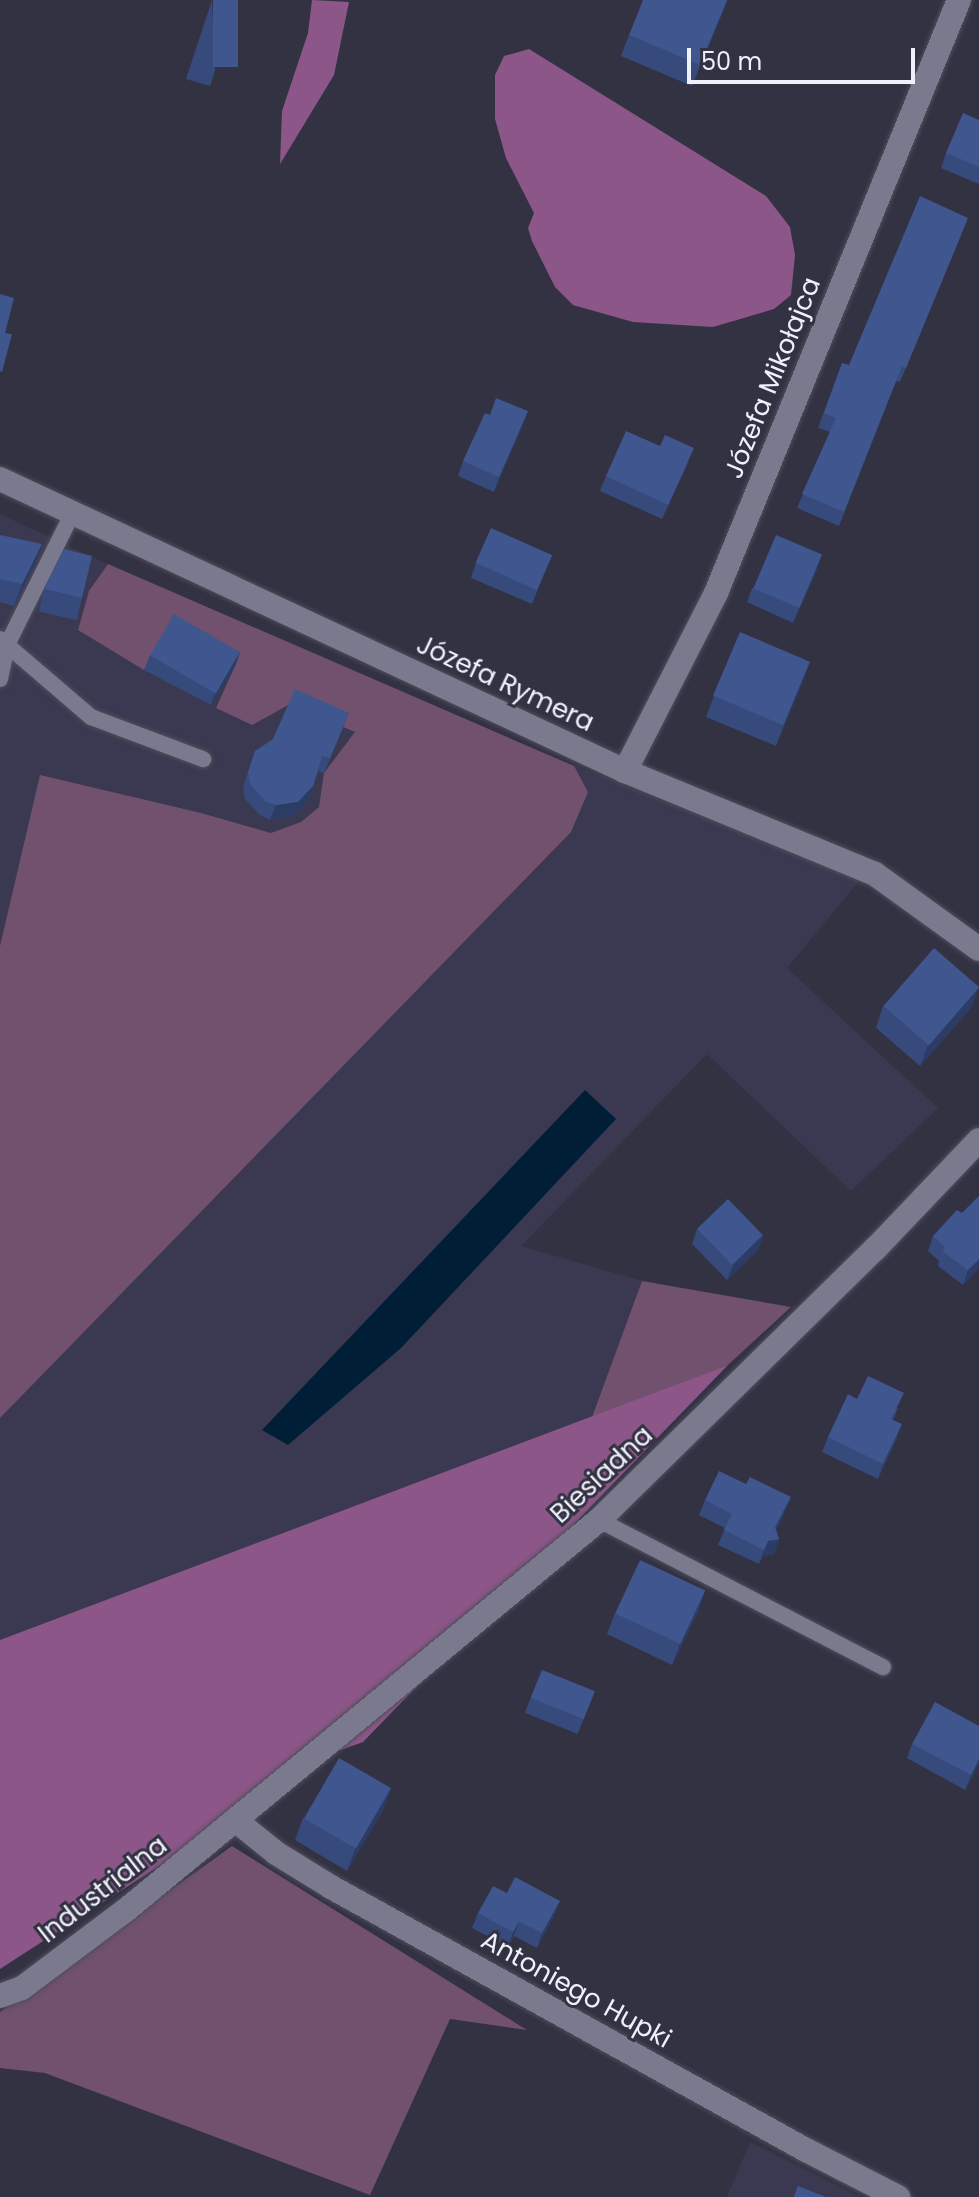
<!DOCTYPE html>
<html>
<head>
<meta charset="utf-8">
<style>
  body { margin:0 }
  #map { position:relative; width:979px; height:2197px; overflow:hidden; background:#333243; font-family:Poppins,sans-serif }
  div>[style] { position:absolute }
  .built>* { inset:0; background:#3b3951 }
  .green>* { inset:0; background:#71516e }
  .forest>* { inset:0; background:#8c5788 }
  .water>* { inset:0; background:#001e36 }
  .roads { filter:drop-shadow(0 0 2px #4e4d5b) drop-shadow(0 0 2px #4e4d5b) }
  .lane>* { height:16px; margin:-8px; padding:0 8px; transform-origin:8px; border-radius:8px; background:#7a798d }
  .street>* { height:24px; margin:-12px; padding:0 12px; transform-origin:12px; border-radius:12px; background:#7a798d }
  .wall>* { inset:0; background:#364a7b; transform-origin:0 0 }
  .shaded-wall>* { inset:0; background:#2c3c64 }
  .building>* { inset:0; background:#3f568f; transform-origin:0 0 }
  span { translate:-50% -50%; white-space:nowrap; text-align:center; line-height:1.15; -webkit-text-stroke:6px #333243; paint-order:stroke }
  .street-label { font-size:26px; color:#f0f0fb }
  .scale { position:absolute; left:687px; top:48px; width:228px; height:36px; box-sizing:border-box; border:4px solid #f0f0fb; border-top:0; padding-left:10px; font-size:24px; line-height:28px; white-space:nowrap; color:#f0f0fb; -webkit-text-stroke:6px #333243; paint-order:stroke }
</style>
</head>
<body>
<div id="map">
  <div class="built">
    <div style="clip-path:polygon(0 514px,317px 662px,860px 880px,787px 968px,938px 1108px,851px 1191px,707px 1054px,521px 1246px,642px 1281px,592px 1417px,0 1640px)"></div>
    <div style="clip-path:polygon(750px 2142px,861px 2197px,727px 2197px)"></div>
  </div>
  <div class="green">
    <div style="clip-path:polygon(108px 564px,574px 766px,588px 792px,571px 832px,0 1418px,0 946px,40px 775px,201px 813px,271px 833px,301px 822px,319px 807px,324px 773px,355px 732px,290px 704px,252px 725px,216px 708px,235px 666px,169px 629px,144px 670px,78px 630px,89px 591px)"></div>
    <div style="clip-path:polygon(642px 1281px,791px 1307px,728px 1365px,592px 1417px)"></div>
    <div style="clip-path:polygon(232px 1846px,527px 2030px,450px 2019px,370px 2195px,45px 2073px,0 2068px,0 2012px)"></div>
  </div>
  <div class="forest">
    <div style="clip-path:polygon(312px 0,349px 2px,334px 75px,280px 164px,282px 111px,308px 33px)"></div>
    <div style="clip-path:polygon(529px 49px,766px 196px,790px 227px,795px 255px,791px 295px,774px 309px,713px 327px,633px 322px,573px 305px,555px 287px,532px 241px,528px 228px,534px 213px,506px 158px,495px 119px,495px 75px,504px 56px)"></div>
    <div style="clip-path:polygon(728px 1365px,363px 1742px,335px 1752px,0 1969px,0 1640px)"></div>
  </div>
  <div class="water">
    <div style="clip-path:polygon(585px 1090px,616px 1119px,401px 1348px,288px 1445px,262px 1430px)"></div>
  </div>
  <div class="roads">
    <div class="lane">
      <div style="left:0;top:639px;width:120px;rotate:40.6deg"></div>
      <div style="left:91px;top:717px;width:120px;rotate:20.6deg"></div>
      <div style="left:0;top:679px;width:35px;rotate:-78deg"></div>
      <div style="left:7px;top:645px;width:148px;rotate:-63.6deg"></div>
      <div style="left:599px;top:1520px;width:320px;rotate:27.4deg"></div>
    </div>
    <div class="street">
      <div style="left:0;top:479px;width:690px;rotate:25.04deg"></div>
      <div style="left:625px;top:771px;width:270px;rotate:22.4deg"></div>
      <div style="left:875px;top:874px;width:128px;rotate:35.8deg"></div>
      <div style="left:625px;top:771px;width:200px;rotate:-62.9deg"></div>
      <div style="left:716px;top:593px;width:641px;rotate:-67.72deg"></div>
      <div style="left:235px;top:1820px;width:53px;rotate:38.8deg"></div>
      <div style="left:276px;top:1853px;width:65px;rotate:31.7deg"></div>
      <div style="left:331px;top:1887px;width:541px;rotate:28.98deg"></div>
      <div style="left:804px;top:2149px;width:106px;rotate:27.1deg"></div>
      <div style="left:0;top:1996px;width:23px;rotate:-20deg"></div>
      <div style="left:22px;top:1988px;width:130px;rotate:-36.9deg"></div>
      <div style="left:126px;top:1910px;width:613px;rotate:-39.51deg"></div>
      <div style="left:599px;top:1520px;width:388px;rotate:-44.5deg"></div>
      <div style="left:876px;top:1248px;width:149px;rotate:-46.4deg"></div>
    </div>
  </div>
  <div class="wall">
    <div style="clip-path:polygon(212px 0,215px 71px,210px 86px,186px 79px)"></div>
    <div style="clip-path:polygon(728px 0,692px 86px,621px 56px,629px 35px)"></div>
    <div style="clip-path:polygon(979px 120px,979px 184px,941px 168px,946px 153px)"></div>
    <div style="clip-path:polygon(962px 233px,900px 382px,896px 381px,839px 526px,797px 508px,830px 432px,818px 428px,842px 363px,849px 365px)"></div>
    <div style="clip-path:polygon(528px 411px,494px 492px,458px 476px,463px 461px,490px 415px)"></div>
    <div style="clip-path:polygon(688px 463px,662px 519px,600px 491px,606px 476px)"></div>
    <div style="clip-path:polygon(0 535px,34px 566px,14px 606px,0 602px)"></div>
    <div style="clip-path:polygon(552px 555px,532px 604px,471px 578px,476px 563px)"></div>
    <div style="clip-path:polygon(817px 570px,793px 623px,747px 602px,752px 588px)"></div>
    <div style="left:44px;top:589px;width:39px;height:23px;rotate:13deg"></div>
    <div style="clip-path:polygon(240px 652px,235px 666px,211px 705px,144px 670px,150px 655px)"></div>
    <div style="clip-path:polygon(810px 661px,776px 746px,706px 717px,714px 696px)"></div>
    <div style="clip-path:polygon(349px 713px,324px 773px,318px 771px,308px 801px,292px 817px,270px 820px,260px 815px,245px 799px,243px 787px,255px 751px)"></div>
    <div style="clip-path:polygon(979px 987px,971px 1008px,920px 1066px,876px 1028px,883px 1006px)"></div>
    <div style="clip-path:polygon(979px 1196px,979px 1268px,963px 1285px,938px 1266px,939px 1261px,928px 1251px,933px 1236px,962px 1213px)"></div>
    <div style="clip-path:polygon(697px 1229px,763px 1235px,758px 1250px,727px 1280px,692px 1244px)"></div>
    <div style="clip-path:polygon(857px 1399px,898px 1408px,893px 1420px,897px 1439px,878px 1479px,822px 1452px,828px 1437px)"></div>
    <div style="clip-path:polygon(705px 1500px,785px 1512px,776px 1530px,779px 1539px,774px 1554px,763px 1556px,759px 1564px,718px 1545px,725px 1528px,699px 1515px)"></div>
    <div style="clip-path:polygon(705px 1590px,698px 1612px,672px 1665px,607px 1634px,615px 1613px)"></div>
    <div style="left:542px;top:1670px;width:57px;height:46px;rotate:22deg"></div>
    <div style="clip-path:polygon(912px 1744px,979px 1764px,965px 1790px,907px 1758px)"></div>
    <div style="clip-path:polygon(391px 1788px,383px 1810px,347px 1871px,295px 1840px,303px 1818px)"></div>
    <div style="clip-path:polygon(507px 1893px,554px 1916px,537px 1948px,514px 1936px,508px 1947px,472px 1928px,478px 1913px)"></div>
  </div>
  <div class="shaded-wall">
    <div style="clip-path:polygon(727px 0,728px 0,692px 86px,700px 65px)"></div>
    <div style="clip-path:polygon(528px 411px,523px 426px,494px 492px,499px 477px)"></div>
    <div style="clip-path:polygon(42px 544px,34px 566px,14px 606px,22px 584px)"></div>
    <div style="clip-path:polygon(822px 555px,817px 570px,793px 623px,799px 608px)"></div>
    <div style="clip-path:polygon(240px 652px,235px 666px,211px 705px,216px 690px)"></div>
    <div style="clip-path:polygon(810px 661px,803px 682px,776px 746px,784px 725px)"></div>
    <div style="clip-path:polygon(313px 786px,308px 801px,292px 817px,270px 820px,276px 805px)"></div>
    <div style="clip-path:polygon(979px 987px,971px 1008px,920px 1066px,928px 1045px)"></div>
    <div style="clip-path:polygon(763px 1235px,758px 1250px,727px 1280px,733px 1265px)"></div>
    <div style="clip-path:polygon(979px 1259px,979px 1268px,963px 1285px,968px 1270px)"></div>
    <div style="clip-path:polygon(902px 1424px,897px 1439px,878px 1479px,883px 1464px)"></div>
    <div style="clip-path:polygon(791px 1497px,785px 1512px,771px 1541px,779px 1539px,774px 1554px,763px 1556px,759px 1564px,764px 1550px)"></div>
    <div style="clip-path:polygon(705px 1590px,698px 1612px,672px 1665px,680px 1643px)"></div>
    <div style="clip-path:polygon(979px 1759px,979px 1764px,965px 1790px,971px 1775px)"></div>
    <div style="clip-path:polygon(391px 1788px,383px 1810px,347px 1871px,355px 1849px)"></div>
    <div style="clip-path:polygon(560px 1901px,554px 1916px,537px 1948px,542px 1933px)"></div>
    <div style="clip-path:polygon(519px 1921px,514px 1936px,508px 1947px,513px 1932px)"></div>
  </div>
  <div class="building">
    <div style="left:213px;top:0;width:25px;height:67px"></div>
    <div style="clip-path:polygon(643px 0,727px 0,700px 65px,629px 35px)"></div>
    <div style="clip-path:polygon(963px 113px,979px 120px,979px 167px,946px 153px)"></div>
    <div style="clip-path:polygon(920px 196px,968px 218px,906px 368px,902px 366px,844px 512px,802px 494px,836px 418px,824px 413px,842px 363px,849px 365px)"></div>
    <div style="clip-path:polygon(0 294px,14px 298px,5px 333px,12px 334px,2px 372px,0 371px)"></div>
    <div style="clip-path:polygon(496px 398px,528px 411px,499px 477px,463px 461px,485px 413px,490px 415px)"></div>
    <div style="clip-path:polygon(626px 431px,660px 446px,665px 435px,694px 448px,668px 505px,606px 476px)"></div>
    <div style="left:491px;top:528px;width:67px;height:38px;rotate:24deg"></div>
    <div style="clip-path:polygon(0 535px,42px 544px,22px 584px,0 579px)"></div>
    <div style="left:776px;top:535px;width:50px;height:58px;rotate:23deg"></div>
    <div style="clip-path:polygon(64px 549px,92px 556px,82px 598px,44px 589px)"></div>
    <div style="left:174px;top:614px;width:76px;height:48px;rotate:30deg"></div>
    <div style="left:740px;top:632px;width:76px;height:69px;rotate:23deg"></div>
    <div style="clip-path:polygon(295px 689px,349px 713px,330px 758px,322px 756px,313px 786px,298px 802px,276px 805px,265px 801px,250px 784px,248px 772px,255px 751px,273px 739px)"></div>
    <div style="left:934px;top:948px;width:60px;height:77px;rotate:41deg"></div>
    <div style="clip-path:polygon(979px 1196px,979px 1259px,968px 1270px,943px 1252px,944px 1246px,933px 1236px,957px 1210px,962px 1213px)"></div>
    <div style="left:728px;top:1199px;width:50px;height:43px;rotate:46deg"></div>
    <div style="clip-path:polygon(868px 1376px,904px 1393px,891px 1419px,902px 1424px,883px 1464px,828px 1437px,848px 1394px,857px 1399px)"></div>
    <div style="clip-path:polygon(719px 1471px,746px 1484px,750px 1477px,791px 1497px,775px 1527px,779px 1539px,768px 1541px,764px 1550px,724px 1530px,732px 1514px,705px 1500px)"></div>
    <div style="left:640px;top:1560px;width:72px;height:59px;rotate:25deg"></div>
    <div style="left:542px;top:1670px;width:57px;height:30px;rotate:22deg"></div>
    <div style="clip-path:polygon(935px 1702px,979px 1726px,979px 1759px,971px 1775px,912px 1744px)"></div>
    <div style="left:339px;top:1758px;width:60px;height:70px;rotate:30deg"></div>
    <div style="clip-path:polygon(515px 1877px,560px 1901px,542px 1933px,519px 1921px,513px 1932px,478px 1913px,493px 1886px,507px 1893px)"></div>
    <div style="clip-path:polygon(798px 2186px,826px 2197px,794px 2197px)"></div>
  </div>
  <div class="street-label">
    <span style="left:773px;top:378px;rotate:-68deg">Józefa Mikołajca</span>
    <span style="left:505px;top:684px;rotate:25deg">Józefa Rymera</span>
    <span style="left:602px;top:1475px;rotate:-43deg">Biesiadna</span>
    <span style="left:103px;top:1890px;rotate:-38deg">Industrialna</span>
    <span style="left:576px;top:1990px;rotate:29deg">Antoniego Hupki</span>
  </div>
  <div class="scale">50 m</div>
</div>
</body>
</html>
